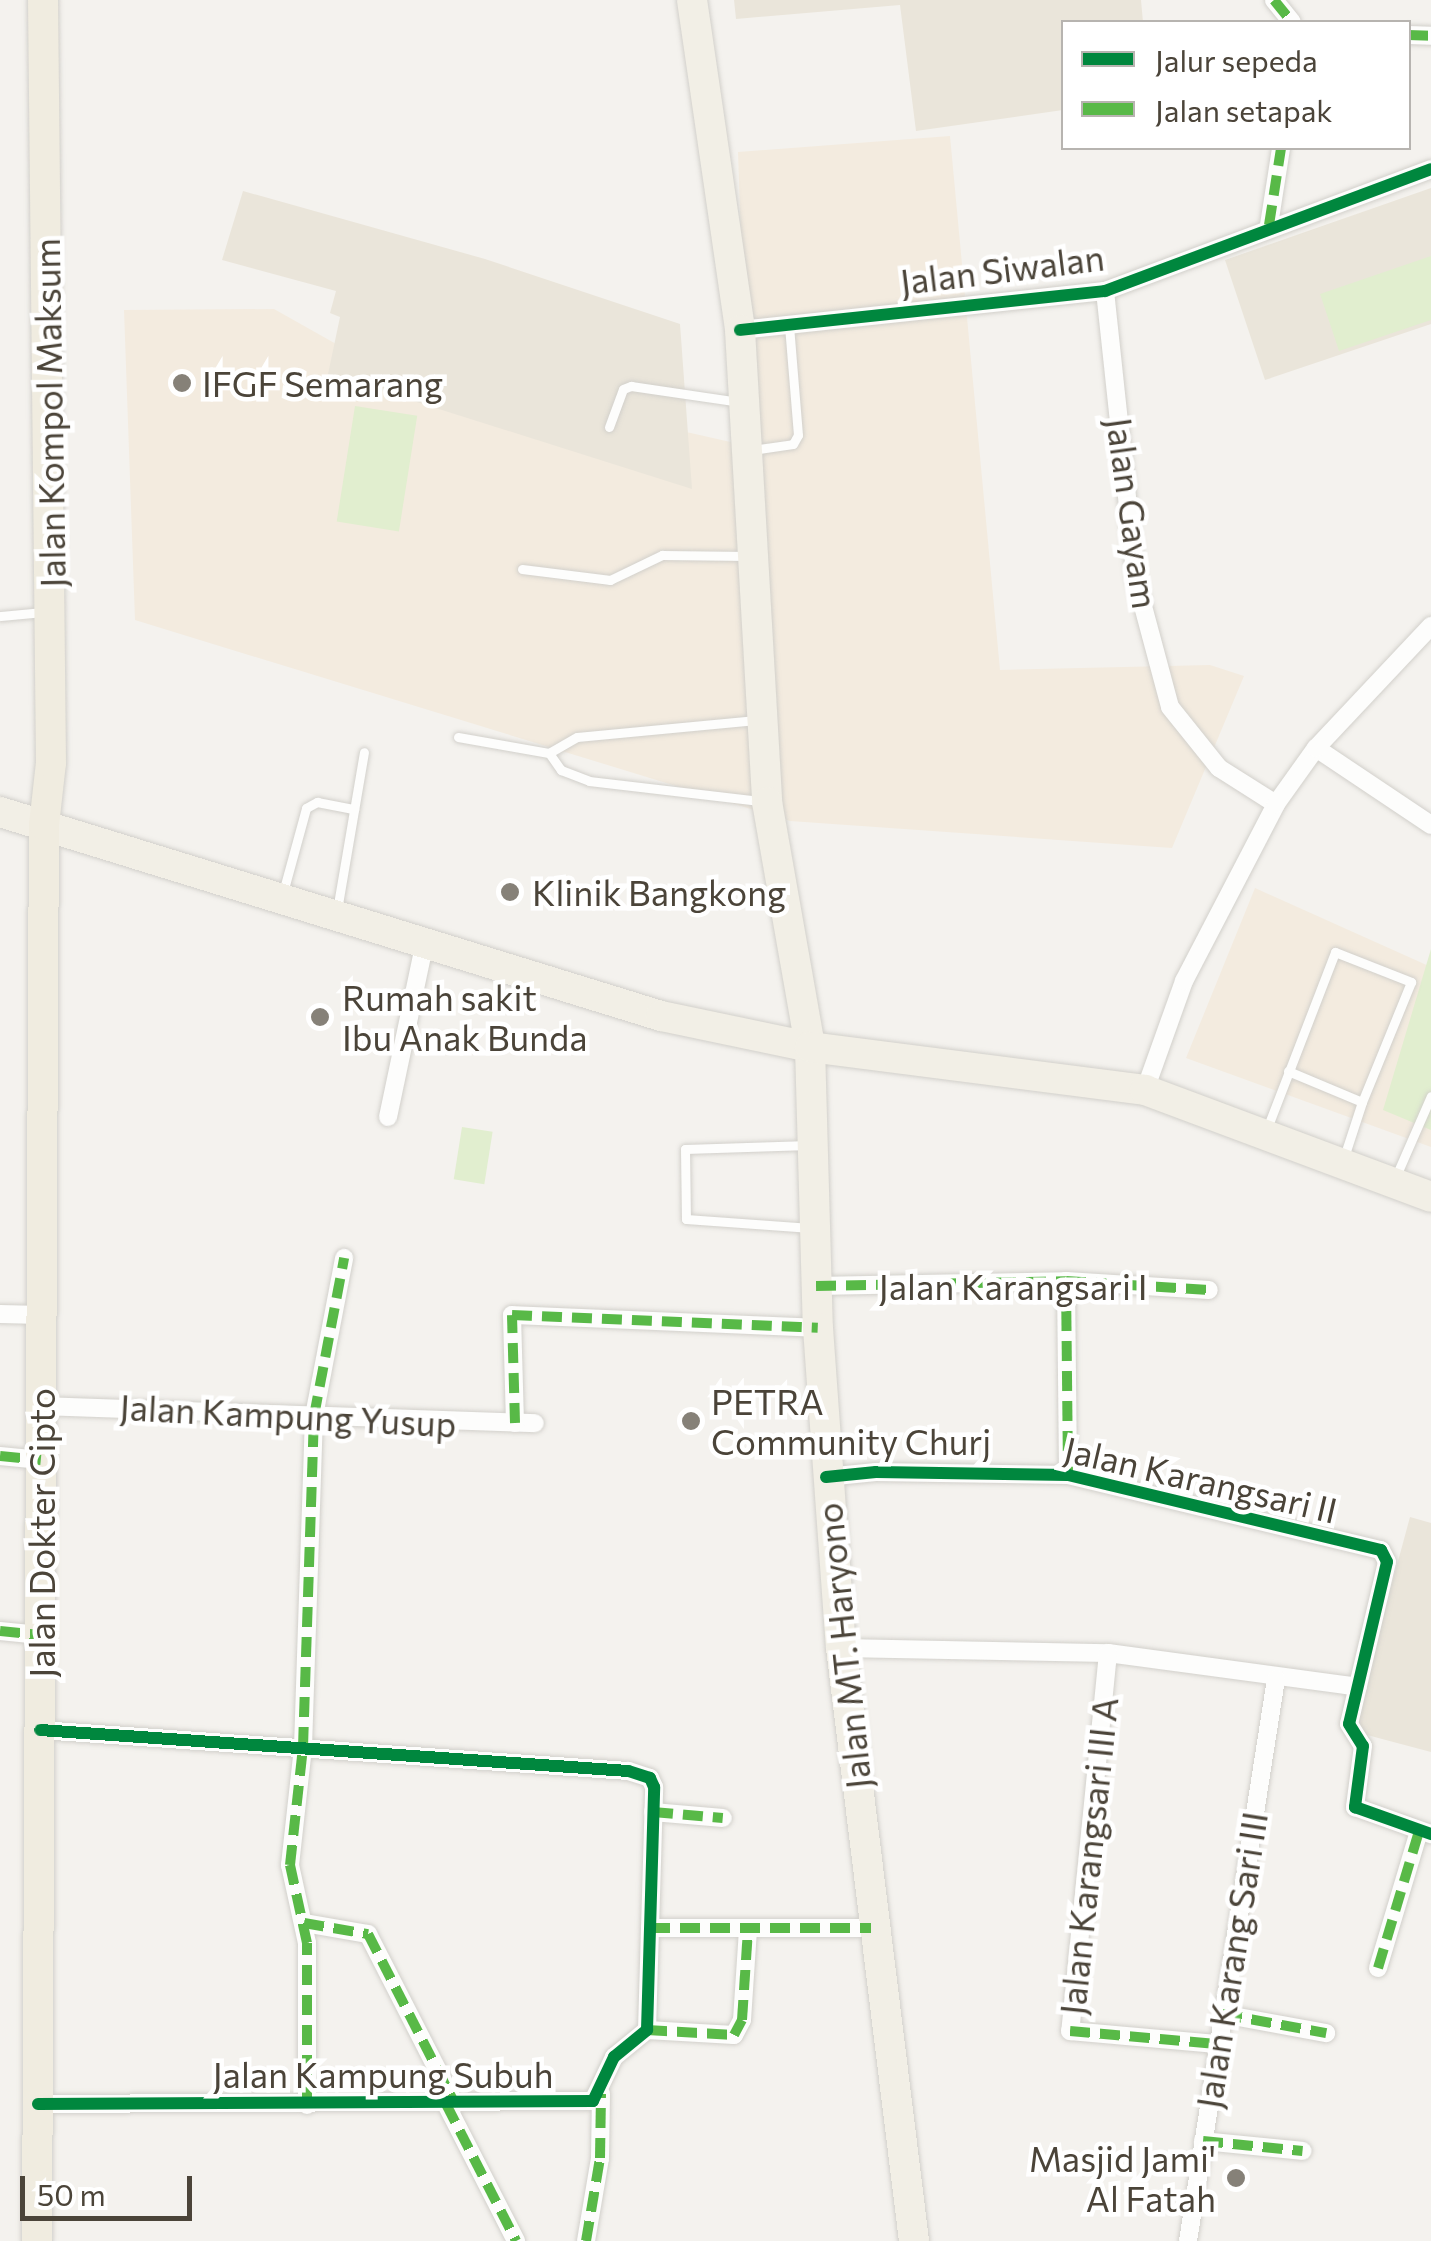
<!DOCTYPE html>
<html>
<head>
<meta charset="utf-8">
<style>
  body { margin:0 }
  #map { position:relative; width:1431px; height:2241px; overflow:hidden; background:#f4f2ee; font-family:Commissioner,sans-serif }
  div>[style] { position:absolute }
  .commercial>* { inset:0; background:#f3ebdf }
  .education>* { inset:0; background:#eae5da }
  .green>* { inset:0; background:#e1eecf; transform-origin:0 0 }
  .roads { filter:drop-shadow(0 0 2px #d2d0cb) drop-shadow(0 0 2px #d2d0cb) }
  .service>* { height:9px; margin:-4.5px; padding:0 4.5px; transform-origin:4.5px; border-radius:4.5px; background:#fdfdfc }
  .minor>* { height:18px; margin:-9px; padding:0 9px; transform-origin:9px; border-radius:9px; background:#fdfdfc }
  .primary>* { height:30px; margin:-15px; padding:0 15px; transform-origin:15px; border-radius:15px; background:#f2efe6 }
  .trunk>* { height:30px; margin:-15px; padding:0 15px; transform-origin:15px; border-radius:15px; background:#f0ece0 }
  .quiet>* { height:10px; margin-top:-5px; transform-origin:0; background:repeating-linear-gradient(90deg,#58b947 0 20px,transparent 0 30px) }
  .cycleway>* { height:12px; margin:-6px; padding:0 6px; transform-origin:6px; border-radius:6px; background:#00873e }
  .dots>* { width:28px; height:28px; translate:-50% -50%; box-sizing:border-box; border:5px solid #fff; border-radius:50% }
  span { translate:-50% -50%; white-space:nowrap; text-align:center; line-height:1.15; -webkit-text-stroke:9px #fff; paint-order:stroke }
  .street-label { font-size:35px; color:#4b4439 }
  .poi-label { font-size:35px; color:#4b4439 }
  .left { translate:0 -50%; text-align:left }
  .right { translate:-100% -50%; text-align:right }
  .legend { position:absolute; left:1061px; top:20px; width:350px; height:130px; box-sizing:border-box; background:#fff; border:2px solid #b7b4b0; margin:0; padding:12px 18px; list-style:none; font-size:30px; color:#4b4439 }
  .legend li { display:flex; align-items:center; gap:20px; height:50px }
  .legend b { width:50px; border:2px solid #b7b4b0 }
  .scale { position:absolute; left:20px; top:2176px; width:172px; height:45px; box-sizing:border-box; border:5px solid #4b4439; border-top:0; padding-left:12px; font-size:30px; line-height:35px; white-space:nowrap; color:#4b4439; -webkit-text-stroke:8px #fff; paint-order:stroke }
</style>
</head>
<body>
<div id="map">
  <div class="commercial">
    <div style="clip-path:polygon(950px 136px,1000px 670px,1210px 665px,1244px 676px,1172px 848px,790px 821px,135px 620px,124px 310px,274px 309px,361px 358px,748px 446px,738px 152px)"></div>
    <div style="clip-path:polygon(1255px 888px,1431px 967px,1431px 1147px,1186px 1058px)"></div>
  </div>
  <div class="education">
    <div style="clip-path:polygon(734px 0,1141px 0,1143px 22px,1064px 22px,1063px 110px,916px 131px,900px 5px,736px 19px)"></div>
    <div style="clip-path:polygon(1431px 188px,1431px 324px,1265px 380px,1225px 260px)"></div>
    <div style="clip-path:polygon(243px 191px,485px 259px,680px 324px,692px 489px,328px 374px,340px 317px,330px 313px,336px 291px,222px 260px)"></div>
    <div style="clip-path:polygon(1410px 1517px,1431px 1523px,1431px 1752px,1352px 1731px)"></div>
  </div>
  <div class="green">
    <div style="clip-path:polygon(1431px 256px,1431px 320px,1339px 351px,1320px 294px)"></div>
    <div style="left:355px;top:406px;width:63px;height:117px;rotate:9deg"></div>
    <div style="clip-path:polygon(1431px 949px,1431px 1130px,1383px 1110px)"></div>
    <div style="left:462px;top:1127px;width:31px;height:53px;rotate:9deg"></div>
  </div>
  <div class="roads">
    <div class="service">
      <div style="left:609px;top:427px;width:40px;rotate:-69.8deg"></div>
      <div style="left:623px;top:389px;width:9px;rotate:-21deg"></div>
      <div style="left:631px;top:386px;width:109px;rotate:8.4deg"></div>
      <div style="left:752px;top:450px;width:41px;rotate:-8.3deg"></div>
      <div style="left:793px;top:444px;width:10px;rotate:-61deg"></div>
      <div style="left:798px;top:435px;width:110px;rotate:-94.7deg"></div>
      <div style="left:522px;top:569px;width:89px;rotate:7.1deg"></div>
      <div style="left:610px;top:580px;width:58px;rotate:-25.7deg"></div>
      <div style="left:662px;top:555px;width:86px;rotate:0.7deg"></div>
      <div style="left:0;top:616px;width:44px;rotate:-5.2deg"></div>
      <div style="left:458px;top:737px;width:92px;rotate:10deg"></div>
      <div style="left:549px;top:753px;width:21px;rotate:55deg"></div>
      <div style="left:561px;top:770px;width:30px;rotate:21deg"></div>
      <div style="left:589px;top:781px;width:172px;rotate:6.7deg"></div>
      <div style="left:549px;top:753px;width:32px;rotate:-30deg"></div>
      <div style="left:577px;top:737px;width:180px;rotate:-5.4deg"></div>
      <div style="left:282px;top:896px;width:91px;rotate:-74.7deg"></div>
      <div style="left:306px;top:808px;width:13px;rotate:-29deg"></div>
      <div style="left:317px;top:802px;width:38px;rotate:11deg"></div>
      <div style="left:337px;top:910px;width:160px;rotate:-80.3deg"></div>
      <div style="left:1288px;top:1071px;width:80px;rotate:22.7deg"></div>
      <div style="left:1362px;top:1102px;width:61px;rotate:108.1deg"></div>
      <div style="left:1266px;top:1131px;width:192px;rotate:-68.9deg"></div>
      <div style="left:1335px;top:952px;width:82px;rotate:21.5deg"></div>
      <div style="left:1411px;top:982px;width:130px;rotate:112.2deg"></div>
      <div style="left:809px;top:1145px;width:124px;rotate:178.2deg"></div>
      <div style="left:685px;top:1149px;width:70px;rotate:89.2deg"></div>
      <div style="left:686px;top:1219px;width:125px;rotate:4.1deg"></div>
      <div style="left:1396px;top:1176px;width:87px;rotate:-66.4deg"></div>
    </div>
    <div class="minor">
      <div style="left:1274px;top:0;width:28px;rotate:51deg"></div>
      <div style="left:1408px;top:35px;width:23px;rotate:2deg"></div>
      <div style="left:1269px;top:225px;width:78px;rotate:-81.1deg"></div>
      <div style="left:1105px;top:291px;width:291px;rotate:83.9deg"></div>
      <div style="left:1136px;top:580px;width:131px;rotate:75deg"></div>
      <div style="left:1170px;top:707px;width:78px;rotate:51.2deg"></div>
      <div style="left:1219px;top:768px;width:67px;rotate:32.3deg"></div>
      <div style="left:740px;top:330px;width:367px;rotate:-6.1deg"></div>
      <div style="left:1105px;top:291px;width:348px;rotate:-20.5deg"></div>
      <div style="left:1316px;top:748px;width:138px;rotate:33.8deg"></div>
      <div style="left:1145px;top:1090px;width:116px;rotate:-70.3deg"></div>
      <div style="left:1184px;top:981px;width:199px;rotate:-62.5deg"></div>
      <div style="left:1276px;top:804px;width:69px;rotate:-54.5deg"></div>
      <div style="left:1316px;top:748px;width:168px;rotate:-46.7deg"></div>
      <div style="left:388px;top:1117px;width:175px;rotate:-78.1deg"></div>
      <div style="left:1066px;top:1281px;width:194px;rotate:89.4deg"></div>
      <div style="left:816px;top:1286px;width:250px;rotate:-1.1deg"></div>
      <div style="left:1066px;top:1281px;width:143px;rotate:3.6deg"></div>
      <div style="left:0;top:1314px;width:42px;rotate:1.4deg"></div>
      <div style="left:42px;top:1406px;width:493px;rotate:2deg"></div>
      <div style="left:515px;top:1423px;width:108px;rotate:-91.6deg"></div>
      <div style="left:512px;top:1315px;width:306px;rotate:2.4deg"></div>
      <div style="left:0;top:1456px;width:41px;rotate:5.6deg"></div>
      <div style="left:826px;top:1477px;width:50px;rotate:-5.7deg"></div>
      <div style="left:876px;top:1472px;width:192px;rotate:0.9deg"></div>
      <div style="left:1068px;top:1475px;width:322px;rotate:13.5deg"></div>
      <div style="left:1381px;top:1550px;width:13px;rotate:63deg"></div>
      <div style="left:1387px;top:1562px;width:166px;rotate:103.2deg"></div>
      <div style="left:1349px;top:1724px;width:26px;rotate:58deg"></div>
      <div style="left:1363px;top:1746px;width:62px;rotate:97.5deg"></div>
      <div style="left:1355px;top:1807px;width:81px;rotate:19.6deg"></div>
      <div style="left:0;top:1631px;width:40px;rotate:5.7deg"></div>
      <div style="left:841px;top:1648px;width:267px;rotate:1.1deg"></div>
      <div style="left:1108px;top:1653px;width:252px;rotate:7.7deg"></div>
      <div style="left:1108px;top:1653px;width:380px;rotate:95.7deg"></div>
      <div style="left:1070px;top:2031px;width:147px;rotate:5.1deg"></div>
      <div style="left:653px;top:1812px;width:70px;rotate:4.9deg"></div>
      <div style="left:304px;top:1923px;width:65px;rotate:9.8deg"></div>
      <div style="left:368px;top:1934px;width:191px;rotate:62.9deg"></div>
      <div style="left:650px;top:1928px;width:221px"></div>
      <div style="left:1378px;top:1968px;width:143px;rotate:-73.3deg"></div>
      <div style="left:1222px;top:2014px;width:106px;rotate:10.4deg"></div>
      <div style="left:647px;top:2030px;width:87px;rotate:3.3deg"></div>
      <div style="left:734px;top:2035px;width:17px;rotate:-62deg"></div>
      <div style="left:742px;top:2020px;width:90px;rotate:-86.2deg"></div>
      <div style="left:38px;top:2104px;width:555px;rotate:-0.31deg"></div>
      <div style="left:593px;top:2101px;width:49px;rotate:-64.5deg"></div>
      <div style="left:614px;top:2057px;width:43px;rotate:-39.3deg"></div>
      <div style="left:647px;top:2030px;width:243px;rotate:-88.3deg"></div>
      <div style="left:654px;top:1787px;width:10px;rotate:-114deg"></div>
      <div style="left:650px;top:1778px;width:23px;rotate:-162deg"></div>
      <div style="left:628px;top:1771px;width:589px;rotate:-176.01deg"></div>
      <div style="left:446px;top:2104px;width:154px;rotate:62.9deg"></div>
      <div style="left:307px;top:2105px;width:162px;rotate:-90deg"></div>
      <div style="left:307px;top:1943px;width:80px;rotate:-102.3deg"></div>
      <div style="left:290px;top:1865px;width:119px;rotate:-83.7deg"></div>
      <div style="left:303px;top:1747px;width:331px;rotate:-88.1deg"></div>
      <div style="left:314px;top:1416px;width:161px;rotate:-79.2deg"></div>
      <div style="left:1203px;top:2141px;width:100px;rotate:5.7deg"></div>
      <div style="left:586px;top:2241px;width:84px;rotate:-80.4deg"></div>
      <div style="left:600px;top:2158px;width:64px;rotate:-89.1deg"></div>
      <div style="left:1188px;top:2241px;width:569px;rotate:-81.1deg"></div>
    </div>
    <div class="primary">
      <div style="left:692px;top:0;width:333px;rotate:81.7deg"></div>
      <div style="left:740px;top:330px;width:473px;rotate:86.7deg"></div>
      <div style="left:767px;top:802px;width:249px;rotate:80deg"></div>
      <div style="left:810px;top:1047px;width:281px;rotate:88.4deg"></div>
      <div style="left:818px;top:1328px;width:321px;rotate:85.9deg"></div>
      <div style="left:841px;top:1648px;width:597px;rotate:82.98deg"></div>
      <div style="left:0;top:812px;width:692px;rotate:17.15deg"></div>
      <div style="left:661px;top:1016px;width:152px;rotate:11.8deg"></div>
      <div style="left:810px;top:1047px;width:338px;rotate:7.3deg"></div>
      <div style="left:1145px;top:1090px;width:305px;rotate:20.5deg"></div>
    </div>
    <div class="trunk">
      <div style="left:37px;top:2241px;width:1416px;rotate:-89.72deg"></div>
      <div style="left:44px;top:825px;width:62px;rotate:-83.6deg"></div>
      <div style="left:51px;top:763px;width:763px;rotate:-90.6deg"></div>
    </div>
  </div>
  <div class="quiet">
    <div style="left:1274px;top:0;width:28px;rotate:51deg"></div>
    <div style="left:1408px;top:35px;width:23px;rotate:2deg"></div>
    <div style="left:1269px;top:225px;width:78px;rotate:-81.1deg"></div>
    <div style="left:1066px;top:1281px;width:194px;rotate:89.4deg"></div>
    <div style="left:816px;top:1286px;width:250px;rotate:-1.1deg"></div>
    <div style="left:1066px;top:1281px;width:143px;rotate:3.6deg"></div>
    <div style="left:515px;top:1423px;width:108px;rotate:-91.6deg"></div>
    <div style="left:512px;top:1315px;width:306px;rotate:2.4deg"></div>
    <div style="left:0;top:1456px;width:41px;rotate:5.6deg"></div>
    <div style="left:0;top:1631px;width:40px;rotate:5.7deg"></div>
    <div style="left:653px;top:1812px;width:70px;rotate:4.9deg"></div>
    <div style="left:304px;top:1923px;width:65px;rotate:9.8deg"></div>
    <div style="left:368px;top:1934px;width:191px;rotate:62.9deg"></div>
    <div style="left:650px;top:1928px;width:221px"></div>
    <div style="left:1378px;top:1968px;width:143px;rotate:-73.3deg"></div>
    <div style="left:1222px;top:2014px;width:106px;rotate:10.4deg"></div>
    <div style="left:647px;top:2030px;width:87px;rotate:3.3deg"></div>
    <div style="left:734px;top:2035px;width:17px;rotate:-62deg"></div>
    <div style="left:742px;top:2020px;width:90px;rotate:-86.2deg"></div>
    <div style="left:1070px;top:2031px;width:147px;rotate:5.1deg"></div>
    <div style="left:446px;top:2104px;width:154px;rotate:62.9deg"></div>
    <div style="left:307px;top:2105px;width:162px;rotate:-90deg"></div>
    <div style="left:307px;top:1943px;width:80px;rotate:-102.3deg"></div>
    <div style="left:290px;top:1865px;width:119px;rotate:-83.7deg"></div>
    <div style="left:303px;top:1747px;width:331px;rotate:-88.1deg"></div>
    <div style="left:314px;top:1416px;width:161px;rotate:-79.2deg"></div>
    <div style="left:1203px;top:2141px;width:100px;rotate:5.7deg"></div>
    <div style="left:586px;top:2241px;width:84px;rotate:-80.4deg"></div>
    <div style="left:600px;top:2158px;width:64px;rotate:-89.1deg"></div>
  </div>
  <div class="cycleway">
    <div style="left:740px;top:330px;width:367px;rotate:-6.1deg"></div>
    <div style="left:1105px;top:291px;width:348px;rotate:-20.5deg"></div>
    <div style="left:826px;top:1477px;width:50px;rotate:-5.7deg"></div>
    <div style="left:876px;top:1472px;width:192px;rotate:0.9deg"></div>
    <div style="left:1068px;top:1475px;width:322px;rotate:13.5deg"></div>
    <div style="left:1381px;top:1550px;width:13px;rotate:63deg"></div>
    <div style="left:1387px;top:1562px;width:166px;rotate:103.2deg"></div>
    <div style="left:1349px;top:1724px;width:26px;rotate:58deg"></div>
    <div style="left:1363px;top:1746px;width:62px;rotate:97.5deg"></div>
    <div style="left:1355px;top:1807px;width:81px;rotate:19.6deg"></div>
    <div style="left:38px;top:2104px;width:555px;rotate:-0.31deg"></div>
    <div style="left:593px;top:2101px;width:49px;rotate:-64.5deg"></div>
    <div style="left:614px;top:2057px;width:43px;rotate:-39.3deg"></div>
    <div style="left:647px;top:2030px;width:243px;rotate:-88.3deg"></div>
    <div style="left:654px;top:1787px;width:10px;rotate:-114deg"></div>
    <div style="left:650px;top:1778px;width:23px;rotate:-162deg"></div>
    <div style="left:628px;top:1771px;width:589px;rotate:-176.01deg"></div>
  </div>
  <div class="dots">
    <div style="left:182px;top:383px;background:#868178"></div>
    <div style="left:510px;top:892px;background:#868178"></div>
    <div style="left:320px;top:1017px;background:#868178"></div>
    <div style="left:691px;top:1421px;background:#868178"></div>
    <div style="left:1236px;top:2178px;background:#868178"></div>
  </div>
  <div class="street-label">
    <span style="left:1002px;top:269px;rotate:-7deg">Jalan Siwalan</span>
    <span style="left:49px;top:413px;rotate:-91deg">Jalan Kompol Maksum</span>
    <span style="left:1133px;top:513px;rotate:82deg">Jalan Gayam</span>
    <span style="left:1013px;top:1286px">Jalan Karangsari I</span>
    <span style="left:288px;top:1415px;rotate:3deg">Jalan Kampung Yusup</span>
    <span style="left:1201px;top:1479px;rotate:13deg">Jalan Karangsari II</span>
    <span style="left:41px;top:1533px;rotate:-90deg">Jalan Dokter Cipto</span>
    <span style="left:843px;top:1646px;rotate:-96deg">Jalan MT. Haryono</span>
    <span style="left:1088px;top:1856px;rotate:-84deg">Jalan Karangsari III A</span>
    <span style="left:1231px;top:1960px;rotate:-81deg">Jalan Karang Sari III</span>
    <span style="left:383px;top:2074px">Jalan Kampung Subuh</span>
  </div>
  <div class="poi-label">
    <span class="left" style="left:202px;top:383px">IFGF Semarang</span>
    <span class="left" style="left:532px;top:892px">Klinik Bangkong</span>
    <span class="left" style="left:342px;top:1017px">Rumah sakit<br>Ibu Anak Bunda</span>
    <span class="left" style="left:711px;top:1421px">PETRA<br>Community Churj</span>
    <span class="right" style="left:1216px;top:2178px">Masjid Jami'<br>Al Fatah</span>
  </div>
  <ul class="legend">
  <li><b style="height:12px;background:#00873e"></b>Jalur sepeda</li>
  <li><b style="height:12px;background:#58b947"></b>Jalan setapak</li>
  </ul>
  <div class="scale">50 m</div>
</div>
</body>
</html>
